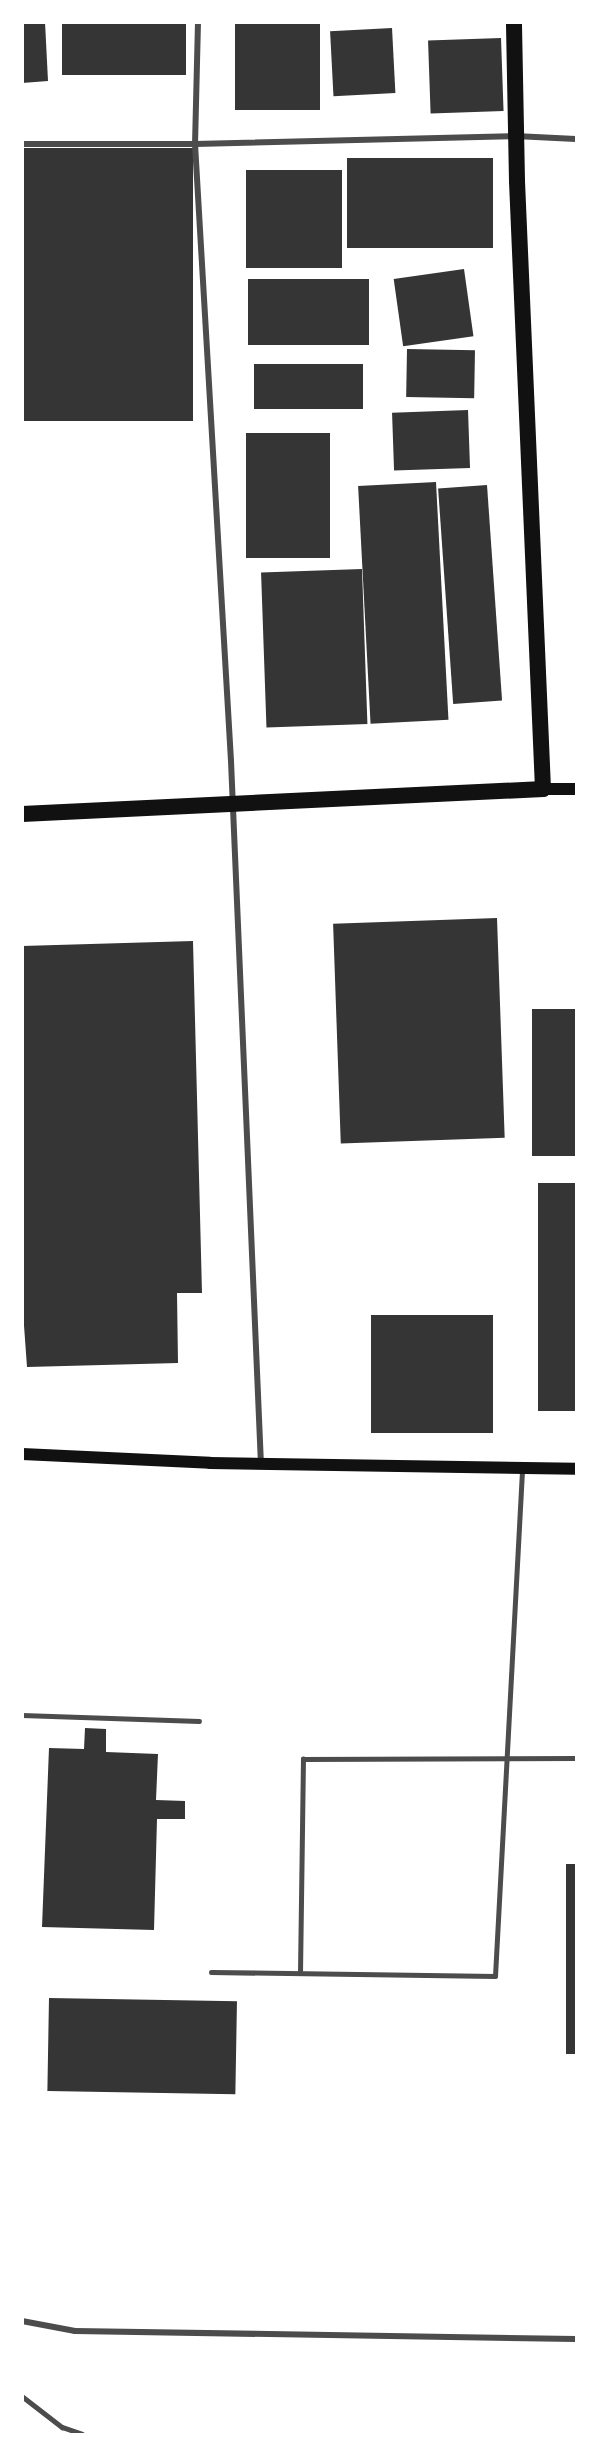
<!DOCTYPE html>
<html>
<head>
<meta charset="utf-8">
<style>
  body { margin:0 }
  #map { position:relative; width:599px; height:2457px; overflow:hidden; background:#fff; font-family:Commissioner,sans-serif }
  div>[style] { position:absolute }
  .building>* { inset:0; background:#353535; transform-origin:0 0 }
  .service>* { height:4.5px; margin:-2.25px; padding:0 2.25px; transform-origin:2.25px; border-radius:2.25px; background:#4c4c4c }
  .minor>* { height:6px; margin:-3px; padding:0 3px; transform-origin:3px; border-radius:3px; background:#4c4c4c }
  .secondary>* { height:12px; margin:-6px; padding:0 6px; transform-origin:6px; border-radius:6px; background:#111 }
  .trunk>* { height:16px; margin:-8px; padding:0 8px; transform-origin:8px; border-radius:8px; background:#111 }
  span { translate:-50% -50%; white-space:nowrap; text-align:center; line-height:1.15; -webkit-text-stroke:5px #fff; paint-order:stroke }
  .frame { position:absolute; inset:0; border:24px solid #fff; pointer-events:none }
</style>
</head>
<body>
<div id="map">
  <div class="building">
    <div style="clip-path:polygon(22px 22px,45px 22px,48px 81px,22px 83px)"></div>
    <div style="left:62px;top:22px;width:124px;height:53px"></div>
    <div style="left:235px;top:22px;width:85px;height:88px"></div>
    <div style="left:392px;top:28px;width:65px;height:62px;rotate:87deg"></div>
    <div style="left:501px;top:38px;width:73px;height:73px;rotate:88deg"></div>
    <div style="left:193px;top:148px;width:273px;height:171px;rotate:90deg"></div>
    <div style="left:347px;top:158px;width:146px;height:90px"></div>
    <div style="left:342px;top:170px;width:98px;height:96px;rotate:90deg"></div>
    <div style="left:464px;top:269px;width:68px;height:71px;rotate:82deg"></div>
    <div style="left:369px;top:279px;width:66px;height:121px;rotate:90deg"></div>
    <div style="left:407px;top:349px;width:68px;height:48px;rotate:1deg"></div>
    <div style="left:363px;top:364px;width:45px;height:109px;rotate:90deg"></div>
    <div style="left:468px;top:410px;width:58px;height:76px;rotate:88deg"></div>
    <div style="left:246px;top:433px;width:84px;height:125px"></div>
    <div style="left:436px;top:482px;width:238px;height:78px;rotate:87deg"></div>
    <div style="left:487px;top:485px;width:216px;height:49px;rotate:86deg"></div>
    <div style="left:362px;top:569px;width:155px;height:101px;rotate:88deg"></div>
    <div style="left:497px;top:918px;width:220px;height:164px;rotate:88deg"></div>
    <div style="clip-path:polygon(193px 941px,202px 1293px,177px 1293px,178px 1363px,27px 1367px,22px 1298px,22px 946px)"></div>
    <div style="left:576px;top:1009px;width:147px;height:44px;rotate:90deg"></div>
    <div style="left:538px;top:1183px;width:38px;height:228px"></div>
    <div style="left:493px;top:1315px;width:118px;height:122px;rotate:90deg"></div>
    <div style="clip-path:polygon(85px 1728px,106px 1729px,106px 1752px,158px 1754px,156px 1800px,185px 1801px,185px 1819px,157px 1819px,154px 1930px,42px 1927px,49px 1748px,84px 1749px)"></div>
    <div style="left:566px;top:1864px;width:10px;height:190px"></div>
    <div style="left:49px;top:1998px;width:188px;height:93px;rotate:1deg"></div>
  </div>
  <div class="service">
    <div style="left:22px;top:1715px;width:177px;rotate:1.9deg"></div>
    <div style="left:211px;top:1972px;width:284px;rotate:0.8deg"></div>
    <div style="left:495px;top:1976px;width:506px;rotate:-86.94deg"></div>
    <div style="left:300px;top:1973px;width:214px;rotate:-89.2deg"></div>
    <div style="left:303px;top:1759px;width:273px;rotate:-0.2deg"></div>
    <div style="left:22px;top:2396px;width:51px;rotate:37.8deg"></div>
    <div style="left:62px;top:2427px;width:21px;rotate:19deg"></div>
  </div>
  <div class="minor">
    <div style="left:198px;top:22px;width:122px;rotate:91.4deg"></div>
    <div style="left:195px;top:144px;width:618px;rotate:86.66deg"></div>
    <div style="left:231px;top:761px;width:704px;rotate:87.56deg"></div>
    <div style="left:22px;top:144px;width:173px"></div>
    <div style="left:195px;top:144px;width:320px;rotate:-1.4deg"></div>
    <div style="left:515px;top:136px;width:61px;rotate:2.8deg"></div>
    <div style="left:22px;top:2321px;width:54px;rotate:10.7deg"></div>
    <div style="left:75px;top:2331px;width:501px;rotate:0.91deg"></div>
  </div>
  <div class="secondary">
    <div style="left:543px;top:789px;width:33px"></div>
    <div style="left:22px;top:1454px;width:188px;rotate:2.7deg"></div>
    <div style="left:210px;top:1463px;width:366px;rotate:0.9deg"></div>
  </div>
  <div class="trunk">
    <div style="left:22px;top:814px;width:522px;rotate:-2.75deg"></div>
    <div style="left:543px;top:789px;width:609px;rotate:-92.45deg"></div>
    <div style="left:517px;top:181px;width:159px;rotate:-91.1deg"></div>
  </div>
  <div class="frame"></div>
</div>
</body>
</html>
